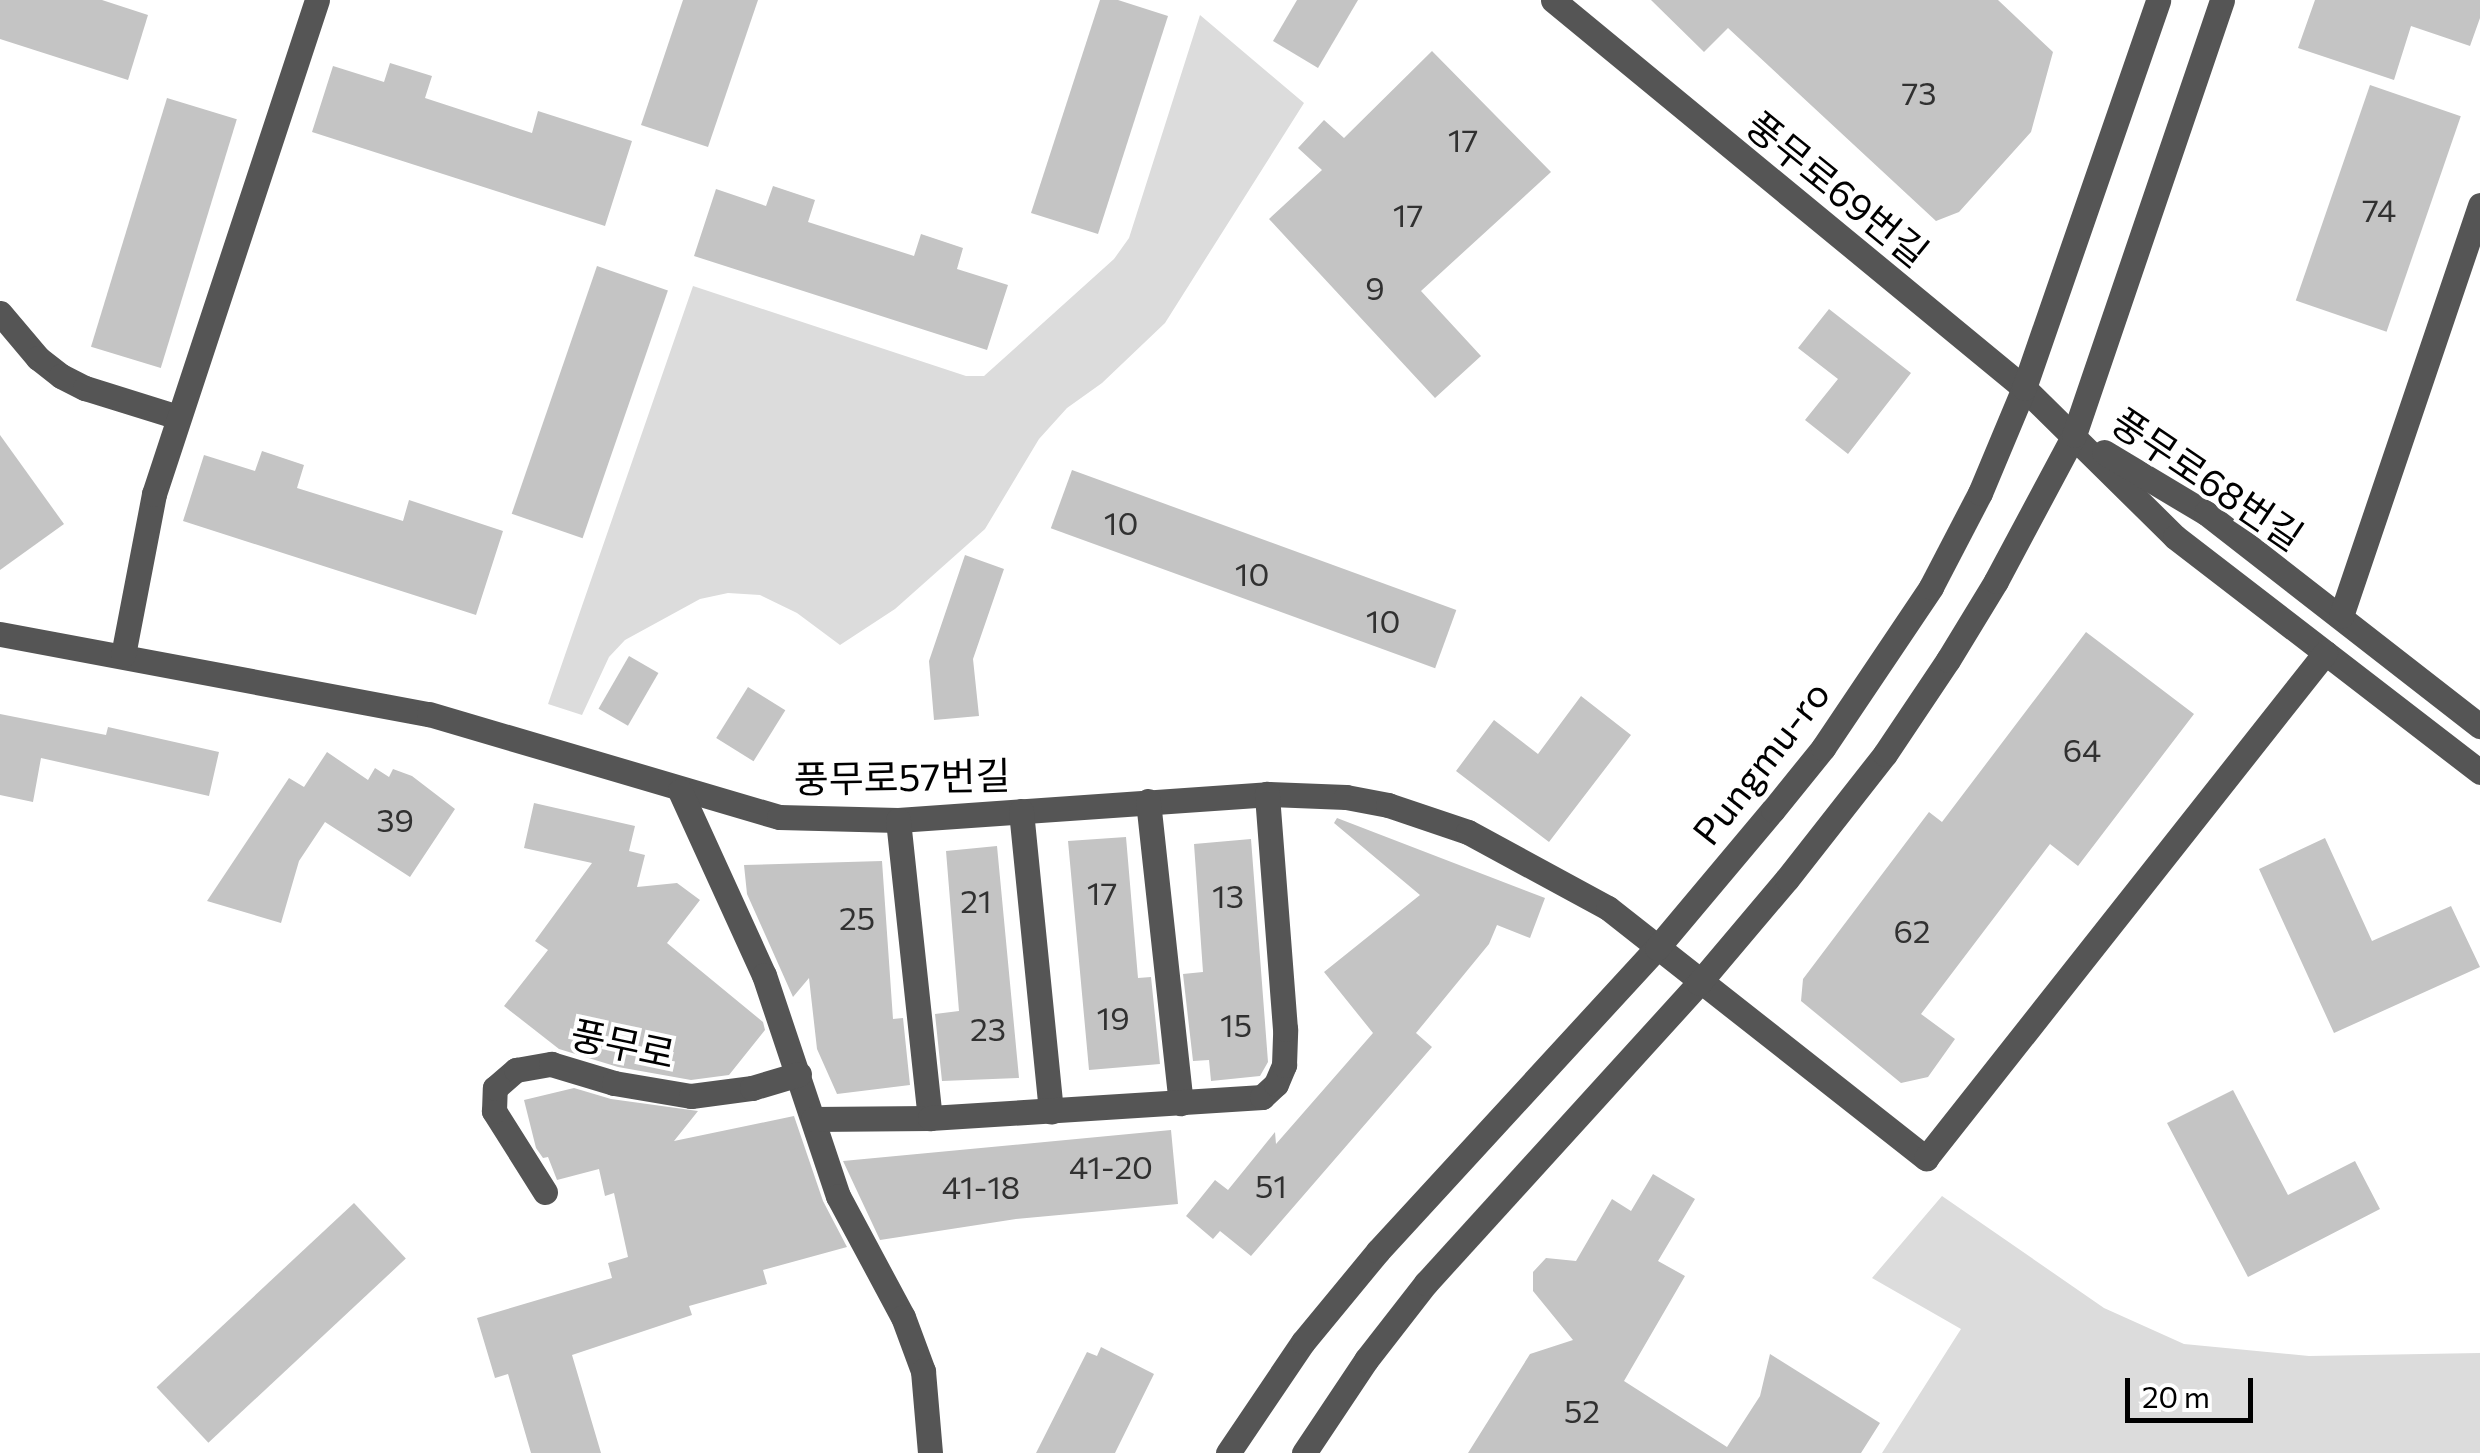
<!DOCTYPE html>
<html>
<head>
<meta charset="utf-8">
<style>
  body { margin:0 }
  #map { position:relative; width:2480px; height:1453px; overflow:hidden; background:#fff; font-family:Commissioner,"Noto Sans KR",sans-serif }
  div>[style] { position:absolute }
  .green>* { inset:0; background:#dcdcdc }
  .building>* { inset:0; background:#c4c4c4; transform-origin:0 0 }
  .minor>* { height:25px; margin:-12.5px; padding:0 12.5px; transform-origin:12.5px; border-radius:12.5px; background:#555 }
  span { translate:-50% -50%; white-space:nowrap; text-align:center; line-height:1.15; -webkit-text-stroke:8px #fff; paint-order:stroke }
  .number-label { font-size:32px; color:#313131 }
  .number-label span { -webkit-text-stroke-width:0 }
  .street-label { font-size:38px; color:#000 }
  .scale { position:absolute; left:2125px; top:1378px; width:128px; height:45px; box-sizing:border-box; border:5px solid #000; border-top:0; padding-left:12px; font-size:30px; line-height:35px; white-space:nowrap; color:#000; -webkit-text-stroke:8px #fff; paint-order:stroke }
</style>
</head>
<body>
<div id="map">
  <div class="green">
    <div style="clip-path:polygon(1200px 15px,1304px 103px,1165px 323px,1102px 383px,1067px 408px,1039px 439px,985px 529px,895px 609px,840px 645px,797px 613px,760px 595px,728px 593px,700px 599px,625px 640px,609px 657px,582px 715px,548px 704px,693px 286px,966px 376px,984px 376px,1114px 259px,1129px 238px)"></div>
    <div style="clip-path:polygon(1942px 1196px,2104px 1308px,2184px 1344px,2309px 1356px,2480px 1353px,2480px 1453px,1882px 1453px,1961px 1329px,1872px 1278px)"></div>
  </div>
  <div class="building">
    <div style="clip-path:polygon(0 0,102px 0,148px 15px,128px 80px,0 39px)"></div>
    <div style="clip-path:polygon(683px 0,758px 0,708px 147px,641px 125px)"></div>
    <div style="clip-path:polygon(1100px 0,1118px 0,1168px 16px,1098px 234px,1031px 213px)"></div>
    <div style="clip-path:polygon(1297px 0,1358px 0,1318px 68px,1273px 41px)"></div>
    <div style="clip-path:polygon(1651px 0,1998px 0,2053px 52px,2031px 132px,1959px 212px,1936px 221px,1728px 28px,1704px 52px)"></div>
    <div style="clip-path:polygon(2315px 0,2480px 0,2480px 18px,2470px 46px,2411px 26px,2394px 80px,2298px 48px)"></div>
    <div style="clip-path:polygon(1432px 51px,1551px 172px,1421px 291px,1481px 356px,1435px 398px,1269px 219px,1322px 170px,1298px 148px,1324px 120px,1344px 138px)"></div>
    <div style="clip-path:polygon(390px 63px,432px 76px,425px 98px,532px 133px,538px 111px,632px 141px,605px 226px,312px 132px,333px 66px,384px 82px)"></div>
    <div style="left:2370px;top:85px;width:96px;height:228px;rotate:19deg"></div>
    <div style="left:167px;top:98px;width:73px;height:260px;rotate:17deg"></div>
    <div style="clip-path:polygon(773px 186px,815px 200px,808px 222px,914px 256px,921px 234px,963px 248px,957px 269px,1008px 285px,987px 350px,694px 256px,716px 189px,766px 206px)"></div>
    <div style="left:597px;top:266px;width:75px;height:262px;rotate:19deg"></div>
    <div style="clip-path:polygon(1829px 309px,1911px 373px,1848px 454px,1805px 420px,1838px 379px,1798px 348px)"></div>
    <div style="clip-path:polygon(0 435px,64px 524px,0 570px)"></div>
    <div style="clip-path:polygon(262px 451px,304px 465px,297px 488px,403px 521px,409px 500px,503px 531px,476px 615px,183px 521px,204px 455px,255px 471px)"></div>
    <div style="left:1072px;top:470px;width:409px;height:62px;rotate:20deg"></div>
    <div style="clip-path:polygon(965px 555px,1004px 569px,973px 659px,979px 716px,934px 720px,929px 661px)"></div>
    <div style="clip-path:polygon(2086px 632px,2194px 714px,2078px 866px,2050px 844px,1921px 1014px,1955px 1039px,1928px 1077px,1901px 1083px,1801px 1001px,1803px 979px,1929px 812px,1942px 822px)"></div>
    <div style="left:629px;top:656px;width:34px;height:61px;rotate:30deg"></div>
    <div style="left:748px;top:687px;width:44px;height:60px;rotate:32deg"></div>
    <div style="clip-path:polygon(1581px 696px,1631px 735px,1549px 842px,1456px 771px,1494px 720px,1538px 754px)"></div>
    <div style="clip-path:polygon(0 714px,106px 735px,108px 727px,219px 752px,209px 796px,41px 758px,33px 802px,0 795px)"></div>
    <div style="clip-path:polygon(327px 752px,368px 780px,375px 768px,389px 777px,393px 769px,412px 776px,455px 809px,410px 877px,325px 822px,299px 861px,281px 923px,207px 901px,289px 778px,304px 787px)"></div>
    <div style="clip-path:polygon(534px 803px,635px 826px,629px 851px,645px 855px,637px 887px,677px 883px,700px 900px,667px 943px,763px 1022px,765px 1030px,729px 1075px,691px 1080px,618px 1067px,559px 1049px,504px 1006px,548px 950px,535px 941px,592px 863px,524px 848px)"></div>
    <div style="clip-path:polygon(1337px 818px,1545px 898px,1530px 938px,1497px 925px,1489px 944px,1416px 1033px,1432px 1047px,1251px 1256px,1220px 1231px,1213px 1239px,1186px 1216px,1215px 1180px,1228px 1190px,1275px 1132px,1276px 1144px,1373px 1033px,1324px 972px,1420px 895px,1334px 823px)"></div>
    <div style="clip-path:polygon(1126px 837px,1138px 978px,1151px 977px,1160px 1064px,1089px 1070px,1068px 841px)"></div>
    <div style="clip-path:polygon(2325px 838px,2372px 941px,2451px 906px,2480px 967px,2334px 1033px,2259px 869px)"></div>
    <div style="clip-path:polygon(1251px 839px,1268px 1062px,1260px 1076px,1211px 1081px,1209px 1060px,1193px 1061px,1183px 974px,1203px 972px,1194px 844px)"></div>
    <div style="clip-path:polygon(997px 846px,1019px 1078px,942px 1081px,935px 1014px,959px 1011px,946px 851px)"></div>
    <div style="clip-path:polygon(882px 861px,893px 1019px,903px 1018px,910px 1085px,837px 1094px,817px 1049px,809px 978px,793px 997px,747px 894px,744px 865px)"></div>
    <div style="clip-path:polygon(574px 1088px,611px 1099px,698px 1111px,674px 1141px,794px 1116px,823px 1201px,847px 1247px,763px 1270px,767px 1284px,689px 1306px,692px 1315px,572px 1355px,601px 1453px,531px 1453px,508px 1374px,495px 1378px,477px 1318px,612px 1278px,608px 1263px,628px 1257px,614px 1193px,605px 1196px,599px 1169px,557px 1180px,548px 1157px,543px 1158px,536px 1148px,524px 1100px)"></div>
    <div style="clip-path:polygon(2233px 1090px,2288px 1195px,2355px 1161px,2380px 1209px,2248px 1277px,2167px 1123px)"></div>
    <div style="clip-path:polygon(1171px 1130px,1178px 1204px,1016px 1219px,880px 1240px,843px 1161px)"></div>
    <div style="clip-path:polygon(1653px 1174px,1695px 1199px,1658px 1261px,1685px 1276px,1624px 1381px,1727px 1447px,1760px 1396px,1770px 1354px,1880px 1423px,1861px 1453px,1468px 1453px,1530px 1354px,1573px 1340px,1533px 1291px,1533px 1272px,1546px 1258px,1576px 1261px,1612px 1199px,1631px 1211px)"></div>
    <div style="left:354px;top:1203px;width:76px;height:270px;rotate:47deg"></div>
    <div style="clip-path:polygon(1101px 1347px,1154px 1374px,1115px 1453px,1036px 1453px,1087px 1352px,1097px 1356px)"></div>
  </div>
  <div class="minor">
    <div style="left:1553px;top:0;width:610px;rotate:39.48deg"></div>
    <div style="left:2024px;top:388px;width:212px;rotate:44.6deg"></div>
    <div style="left:2175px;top:537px;width:385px;rotate:37.6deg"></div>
    <div style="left:0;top:313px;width:59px;rotate:49.8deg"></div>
    <div style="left:38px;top:358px;width:29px;rotate:38deg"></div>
    <div style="left:61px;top:376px;width:27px;rotate:27deg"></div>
    <div style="left:85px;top:388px;width:97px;rotate:17.3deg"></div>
    <div style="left:2104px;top:452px;width:119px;rotate:30.9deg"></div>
    <div style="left:2206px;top:513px;width:347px;rotate:37.9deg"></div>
    <div style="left:2341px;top:616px;width:434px;rotate:-71.3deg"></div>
    <div style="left:0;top:634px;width:436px;rotate:10.6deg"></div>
    <div style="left:429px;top:714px;width:365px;rotate:16.4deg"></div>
    <div style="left:779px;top:817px;width:119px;rotate:1.4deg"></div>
    <div style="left:898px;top:820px;width:370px;rotate:-4deg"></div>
    <div style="left:1267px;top:794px;width:79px;rotate:2.2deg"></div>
    <div style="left:1346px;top:797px;width:43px;rotate:10.8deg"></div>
    <div style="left:1388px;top:805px;width:84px;rotate:18.6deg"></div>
    <div style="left:1468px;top:832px;width:159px;rotate:28.5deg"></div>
    <div style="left:1608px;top:908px;width:405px;rotate:38.2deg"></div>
    <div style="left:1926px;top:1158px;width:644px;rotate:-51.69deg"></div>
    <div style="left:123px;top:655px;width:164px;rotate:-79.1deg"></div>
    <div style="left:154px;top:494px;width:520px;rotate:-71.74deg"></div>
    <div style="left:680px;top:791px;width:202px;rotate:65.5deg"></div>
    <div style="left:764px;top:975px;width:233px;rotate:71.5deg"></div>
    <div style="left:838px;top:1196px;width:137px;rotate:61.8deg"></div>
    <div style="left:903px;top:1317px;width:58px;rotate:69.7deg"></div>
    <div style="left:923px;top:1371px;width:82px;rotate:85.1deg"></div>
    <div style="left:1148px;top:801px;width:304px;rotate:83.8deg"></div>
    <div style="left:1021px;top:811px;width:302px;rotate:84.3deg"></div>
    <div style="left:898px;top:820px;width:300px;rotate:83.9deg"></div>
    <div style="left:813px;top:1119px;width:117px;rotate:-0.5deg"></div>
    <div style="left:930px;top:1118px;width:333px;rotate:-3.6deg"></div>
    <div style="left:1262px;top:1097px;width:19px;rotate:-43deg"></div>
    <div style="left:1276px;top:1084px;width:21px;rotate:-67deg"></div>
    <div style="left:1284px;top:1065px;width:36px;rotate:-88deg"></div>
    <div style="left:1285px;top:1029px;width:236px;rotate:-94.4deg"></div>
    <div style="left:545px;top:1192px;width:96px;rotate:-122.2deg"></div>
    <div style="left:494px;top:1111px;width:23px;rotate:-88deg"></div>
    <div style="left:495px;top:1088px;width:28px;rotate:-41deg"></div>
    <div style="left:516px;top:1070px;width:36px;rotate:-10deg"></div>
    <div style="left:551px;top:1064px;width:66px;rotate:16.8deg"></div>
    <div style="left:614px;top:1083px;width:78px;rotate:9.6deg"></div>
    <div style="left:691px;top:1096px;width:62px;rotate:-7.5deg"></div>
    <div style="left:752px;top:1088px;width:49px;rotate:-16.6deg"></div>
    <div style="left:1228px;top:1453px;width:134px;rotate:-56deg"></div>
    <div style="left:1303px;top:1342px;width:118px;rotate:-50.5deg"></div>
    <div style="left:1378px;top:1251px;width:412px;rotate:-47.4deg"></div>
    <div style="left:1657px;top:948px;width:180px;rotate:-50deg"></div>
    <div style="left:1773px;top:810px;width:80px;rotate:-51.1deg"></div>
    <div style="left:1823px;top:748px;width:194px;rotate:-56.1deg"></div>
    <div style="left:1931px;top:587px;width:106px;rotate:-62.5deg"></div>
    <div style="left:1980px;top:493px;width:114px;rotate:-67.3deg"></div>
    <div style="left:2024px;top:388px;width:410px;rotate:-70.9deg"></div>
    <div style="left:1304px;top:1453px;width:112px;rotate:-56.3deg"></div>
    <div style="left:1366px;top:1360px;width:98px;rotate:-52.1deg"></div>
    <div style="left:1426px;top:1283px;width:406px;rotate:-47.7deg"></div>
    <div style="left:1699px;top:983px;width:136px;rotate:-49.8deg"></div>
    <div style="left:1787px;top:879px;width:159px;rotate:-51.9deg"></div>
    <div style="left:1885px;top:754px;width:113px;rotate:-56.2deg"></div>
    <div style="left:1948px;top:660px;width:92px;rotate:-58.7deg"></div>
    <div style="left:1996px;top:581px;width:166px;rotate:-61.9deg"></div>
    <div style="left:2074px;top:435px;width:459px;rotate:-71.2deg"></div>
  </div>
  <div class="number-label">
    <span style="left:1919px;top:92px">73</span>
    <span style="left:1463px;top:139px">17</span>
    <span style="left:2379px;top:209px">74</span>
    <span style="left:1408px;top:214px">17</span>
    <span style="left:1375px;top:287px">9</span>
    <span style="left:1121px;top:522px">10</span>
    <span style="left:1252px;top:573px">10</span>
    <span style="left:1383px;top:620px">10</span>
    <span style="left:2082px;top:749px">64</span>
    <span style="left:395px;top:819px">39</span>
    <span style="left:1102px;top:892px">17</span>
    <span style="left:1228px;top:895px">13</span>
    <span style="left:976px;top:900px">21</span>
    <span style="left:857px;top:917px">25</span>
    <span style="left:1912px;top:930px">62</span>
    <span style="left:1113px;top:1017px">19</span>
    <span style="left:1236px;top:1024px">15</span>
    <span style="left:988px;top:1028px">23</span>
    <span style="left:1111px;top:1166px">41-20</span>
    <span style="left:1271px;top:1185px">51</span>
    <span style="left:981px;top:1186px">41-18</span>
    <span style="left:1582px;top:1410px">52</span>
  </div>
  <div class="street-label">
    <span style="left:1838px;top:188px;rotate:39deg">풍무로69번길</span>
    <span style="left:2208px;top:478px;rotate:34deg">풍무로68번길</span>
    <span style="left:1760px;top:762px;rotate:-52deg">Pungmu-ro</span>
    <span style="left:902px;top:776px;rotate:-1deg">풍무로57번길</span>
    <span style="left:623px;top:1043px;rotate:12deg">풍무로</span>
  </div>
  <div class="scale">20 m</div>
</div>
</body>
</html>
